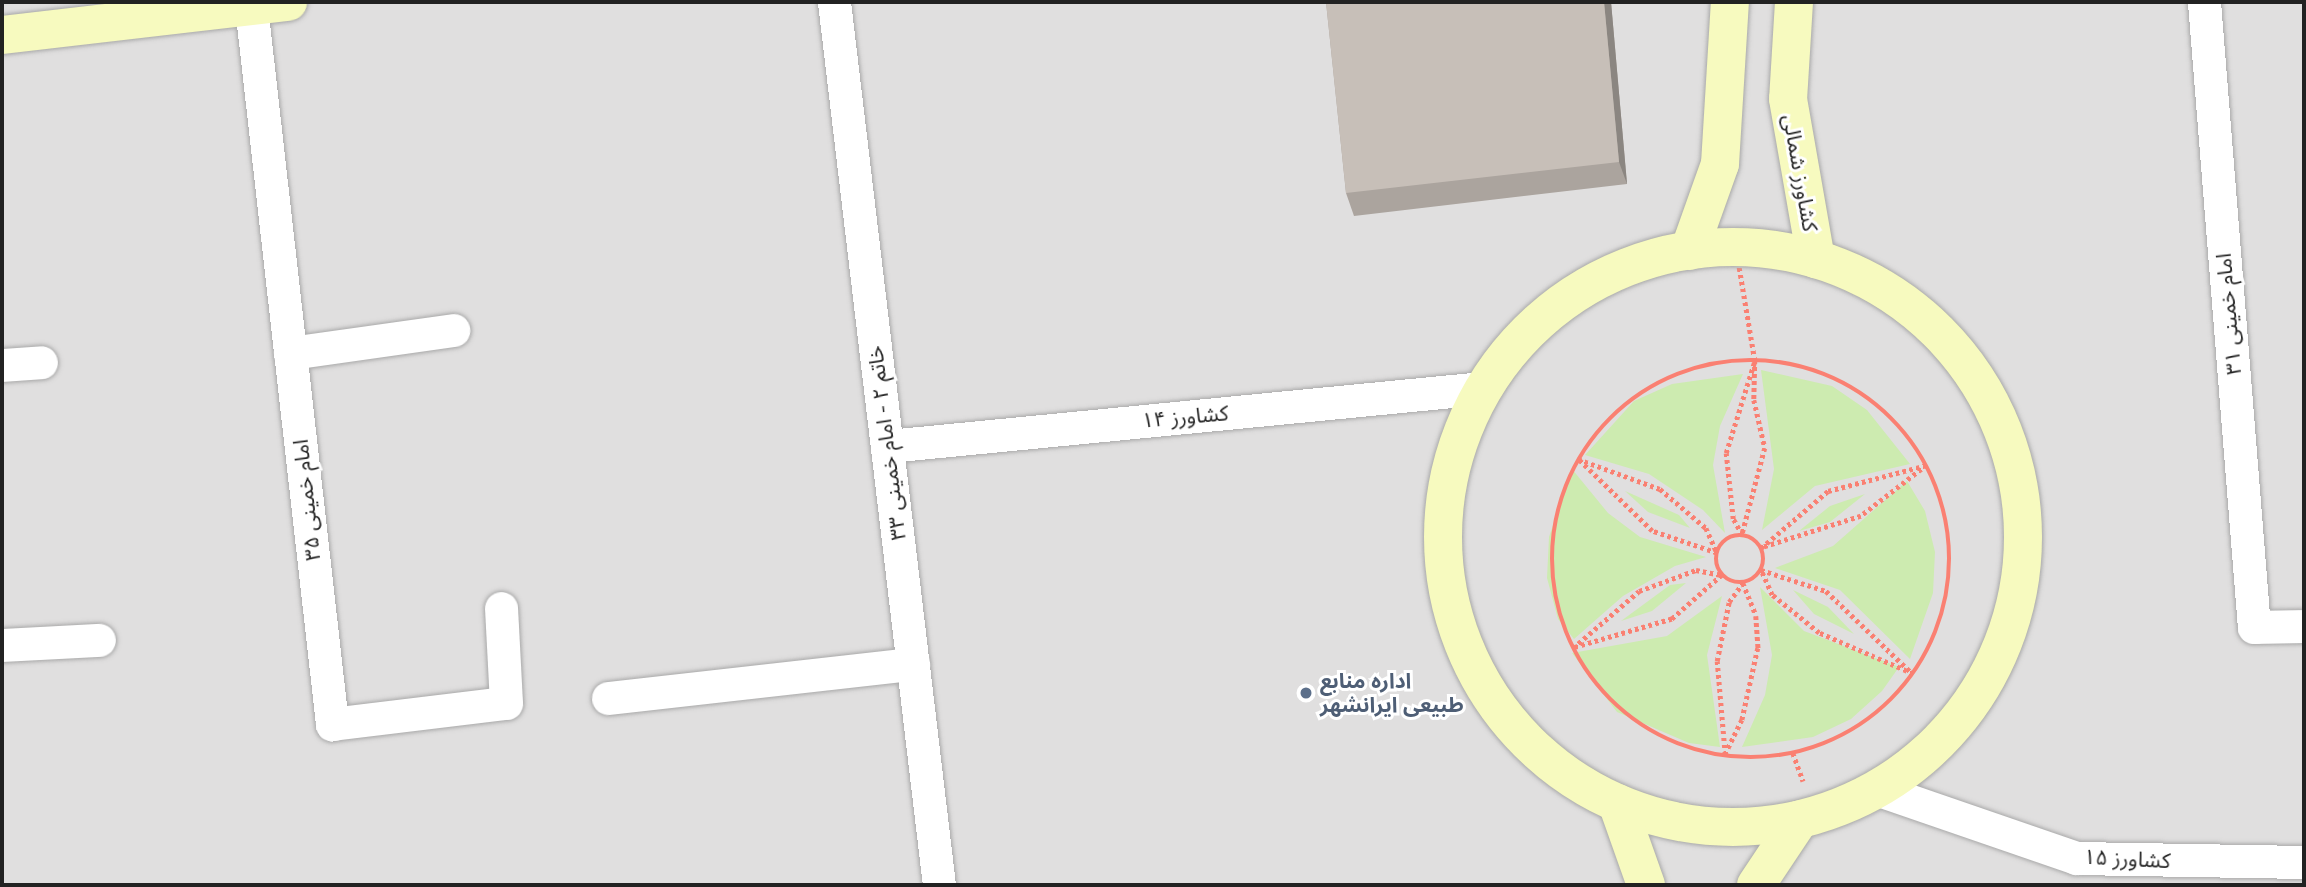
<!DOCTYPE html>
<html>
<head>
<meta charset="utf-8">
<style>
  body { margin:0 }
  #map { position:relative; width:2306px; height:887px; overflow:hidden; background:#f2efe9; font-family:"Nunito Sans","Noto Sans Arabic",sans-serif }
  div>[style] { position:absolute }
  .residential>* { inset:0; background:#e0dfdf; transform-origin:0 0 }
  .grass>* { inset:0; background:#cdebb0 }
  .path>* { height:4.5px; margin-top:-2.25px; transform-origin:0; background:repeating-linear-gradient(90deg,#fa8072 0 3.5px,transparent 0 7px) }
  .path>.ring { margin:-2.25px; padding:0; box-sizing:content-box; background:none; border:4.5px solid #fa8072; border-radius:50% }
  .roads { filter:drop-shadow(0 0 2px #a9a9a9) drop-shadow(0 0 2px #a9a9a9) }
  .street>* { height:33px; margin:-16.5px; padding:0 16.5px; transform-origin:16.5px; border-radius:16.5px; background:#fff }
  .secondary>* { height:38px; margin:-19px; padding:0 19px; transform-origin:19px; border-radius:19px; background:#f7fabf }
  .secondary>.ring { margin:-19px; padding:0; box-sizing:content-box; background:none; border:38px solid #f7fabf; border-radius:50% }
  .wall>* { inset:0; background:#aba49e }
  .shaded-wall>* { inset:0; background:#8b8681 }
  .building>* { inset:0; background:#c7bfb8 }
  .dots>* { width:19px; height:19px; translate:-50% -50%; box-sizing:border-box; border:4px solid #fff; border-radius:50% }
  span { translate:-50% -50%; white-space:nowrap; text-align:center; line-height:1.15; -webkit-text-stroke:6px #fff; paint-order:stroke }
  .street-label { font-size:21px; color:#222 }
  .service-label { font-size:21px; color:#4e5e75; font-weight:700 }
  .left { translate:0 -50%; text-align:left }
  .frame { position:absolute; inset:0; border:4px solid #222; pointer-events:none }
</style>
</head>
<body>
<div id="map">
  <div class="residential">
    <div style="left:2px;top:2px;width:2302px;height:883px"></div>
  </div>
  <div class="grass">
    <div style="clip-path:polygon(1761px 370px,1832px 386px,1867px 410px,1910px 464px,1815px 486px,1762px 530px,1774px 469px)"></div>
    <div style="clip-path:polygon(1743px 374px,1720px 426px,1713px 465px,1725px 533px,1703px 510px,1649px 474px,1585px 455px,1634px 401px,1672px 384px)"></div>
    <div style="clip-path:polygon(1572px 469px,1608px 513px,1640px 537px,1706px 557px,1675px 566px,1623px 596px,1574px 639px,1558px 619px,1547px 578px,1549px 537px)"></div>
    <div style="clip-path:polygon(1907px 481px,1925px 511px,1935px 552px,1933px 593px,1910px 659px,1840px 590px,1775px 568px,1833px 546px)"></div>
    <div style="clip-path:polygon(1625px 491px,1679px 515px,1690px 528px,1648px 512px)"></div>
    <div style="clip-path:polygon(1865px 494px,1830px 522px,1799px 531px,1830px 506px)"></div>
    <div style="clip-path:polygon(1686px 583px,1652px 611px,1621px 621px,1670px 585px)"></div>
    <div style="clip-path:polygon(1760px 587px,1804px 631px,1899px 667px,1882px 691px,1851px 719px,1813px 737px,1742px 747px,1765px 695px,1772px 655px)"></div>
    <div style="clip-path:polygon(1793px 590px,1828px 607px,1854px 634px,1814px 614px)"></div>
    <div style="clip-path:polygon(1722px 596px,1707px 655px,1720px 747px,1689px 743px,1617px 712px,1572px 653px,1667px 636px)"></div>
  </div>
  <div class="path">
    <div style="left:1736px;top:247px;width:115px;rotate:80.5deg"></div>
    <div style="left:1755px;top:360px;width:40px;rotate:91.4deg"></div>
    <div style="left:1754px;top:400px;width:49px;rotate:77.1deg"></div>
    <div style="left:1765px;top:448px;width:90px;rotate:104.8deg"></div>
    <div style="left:1742px;top:535px;width:18px;rotate:-119deg"></div>
    <div style="left:1733px;top:519px;width:66px;rotate:-96.1deg"></div>
    <div style="left:1726px;top:453px;width:97px;rotate:-72.7deg"></div>
    <div class="ring" style="left:1552px;top:360px;width:393.5px;height:393.5px"></div>
    <div style="left:1578px;top:459px;width:87px;rotate:20.1deg"></div>
    <div style="left:1660px;top:489px;width:60px;rotate:40.3deg"></div>
    <div style="left:1706px;top:528px;width:27px;rotate:66deg"></div>
    <div style="left:1717px;top:553px;width:69px;rotate:-161.3deg"></div>
    <div style="left:1652px;top:531px;width:103px;rotate:-135.8deg"></div>
    <div style="left:1927px;top:465px;width:83px;rotate:142.3deg"></div>
    <div style="left:1861px;top:516px;width:105px;rotate:162.3deg"></div>
    <div style="left:1761px;top:548px;width:88px;rotate:-40.4deg"></div>
    <div style="left:1828px;top:491px;width:102px;rotate:-14.7deg"></div>
    <div class="ring" style="left:1716px;top:535px;width:43.5px;height:43.5px"></div>
    <div style="left:1696px;top:570px;width:26px;rotate:11deg"></div>
    <div style="left:1722px;top:575px;width:67px;rotate:138.7deg"></div>
    <div style="left:1672px;top:619px;width:103px;rotate:163.7deg"></div>
    <div style="left:1573px;top:648px;width:87px;rotate:-40.8deg"></div>
    <div style="left:1639px;top:591px;width:61px;rotate:-20.2deg"></div>
    <div style="left:1761px;top:570px;width:68px;rotate:17.9deg"></div>
    <div style="left:1826px;top:591px;width:120px;rotate:43.7deg"></div>
    <div style="left:1913px;top:674px;width:103px;rotate:-156.4deg"></div>
    <div style="left:1819px;top:633px;width:60px;rotate:-141deg"></div>
    <div style="left:1772px;top:595px;width:27px;rotate:-114deg"></div>
    <div style="left:1743px;top:583px;width:35px;rotate:68deg"></div>
    <div style="left:1756px;top:616px;width:32px;rotate:86deg"></div>
    <div style="left:1758px;top:648px;width:74px;rotate:102.5deg"></div>
    <div style="left:1742px;top:720px;width:39px;rotate:116deg"></div>
    <div style="left:1725px;top:755px;width:94px;rotate:-94.9deg"></div>
    <div style="left:1717px;top:661px;width:60px;rotate:-78.5deg"></div>
    <div style="left:1729px;top:602px;width:24px;rotate:-54deg"></div>
    <div style="left:1793px;top:753px;width:30px;rotate:70deg"></div>
  </div>
  <div class="roads">
    <div class="street">
      <div style="left:834px;top:2px;width:889px;rotate:83.22deg"></div>
      <div style="left:2204px;top:2px;width:627px;rotate:85.43deg"></div>
      <div style="left:2254px;top:627px;width:50px;rotate:-1.1deg"></div>
      <div style="left:251px;top:6px;width:723px;rotate:83.56deg"></div>
      <div style="left:332px;top:724px;width:175px;rotate:-6.9deg"></div>
      <div style="left:506px;top:703px;width:95px;rotate:-93deg"></div>
      <div style="left:290px;top:353px;width:165px;rotate:-8deg"></div>
      <div style="left:2px;top:365px;width:39px;rotate:-4deg"></div>
      <div style="left:888px;top:446px;width:598px;rotate:-5.57deg"></div>
      <div style="left:2px;top:645px;width:97px;rotate:-3deg"></div>
      <div style="left:608px;top:698px;width:307px;rotate:-6.4deg"></div>
      <div style="left:1876px;top:789px;width:212px;rotate:19deg"></div>
      <div style="left:2076px;top:858px;width:228px;rotate:1deg"></div>
    </div>
    <div class="secondary">
      <div style="left:1794px;top:2px;width:97px;rotate:93.5deg"></div>
      <div style="left:1788px;top:99px;width:163px;rotate:80.1deg"></div>
      <div style="left:2px;top:35px;width:288px;rotate:-6.6deg"></div>
      <div class="ring" style="left:1443px;top:247px;width:542px;height:542px"></div>
      <div style="left:1689px;top:251px;width:92px;rotate:-70.4deg"></div>
      <div style="left:1720px;top:164px;width:162px;rotate:-86.5deg"></div>
      <div style="left:1617px;top:803px;width:87px;rotate:70.5deg"></div>
      <div style="left:1756px;top:885px;width:79px;rotate:-56.3deg"></div>
    </div>
  </div>
  <div class="wall">
    <div style="clip-path:polygon(1326px 2px,1611px 2px,1627px 184px,1354px 216px,1346px 193px)"></div>
  </div>
  <div class="shaded-wall">
    <div style="clip-path:polygon(1604px 2px,1611px 2px,1627px 184px,1619px 162px)"></div>
  </div>
  <div class="building">
    <div style="clip-path:polygon(1326px 2px,1604px 2px,1619px 162px,1346px 193px)"></div>
  </div>
  <div class="dots">
    <div style="left:1306px;top:693px;background:#5c6f8a"></div>
  </div>
  <div class="street-label">
    <span style="left:1800px;top:173px;rotate:80deg">کشاورز شمالی</span>
    <span style="left:2229px;top:314px;rotate:-95deg">امام خمینی ۳۱</span>
    <span style="left:1185px;top:417px;rotate:-5deg">کشاورز ۱۴</span>
    <span style="left:887px;top:443px;rotate:-97deg">خاتم ۲ - امام خمینی ۳۳</span>
    <span style="left:307px;top:500px;rotate:-96deg">امام خمینی ۳۵</span>
    <span style="left:2127px;top:859px;rotate:3deg">کشاورز ۱۵</span>
  </div>
  <div class="service-label">
    <span class="left" style="left:1320px;top:693px">اداره منابع<br>طبیعی ایرانشهر</span>
  </div>
  <div class="frame"></div>
</div>
</body>
</html>
